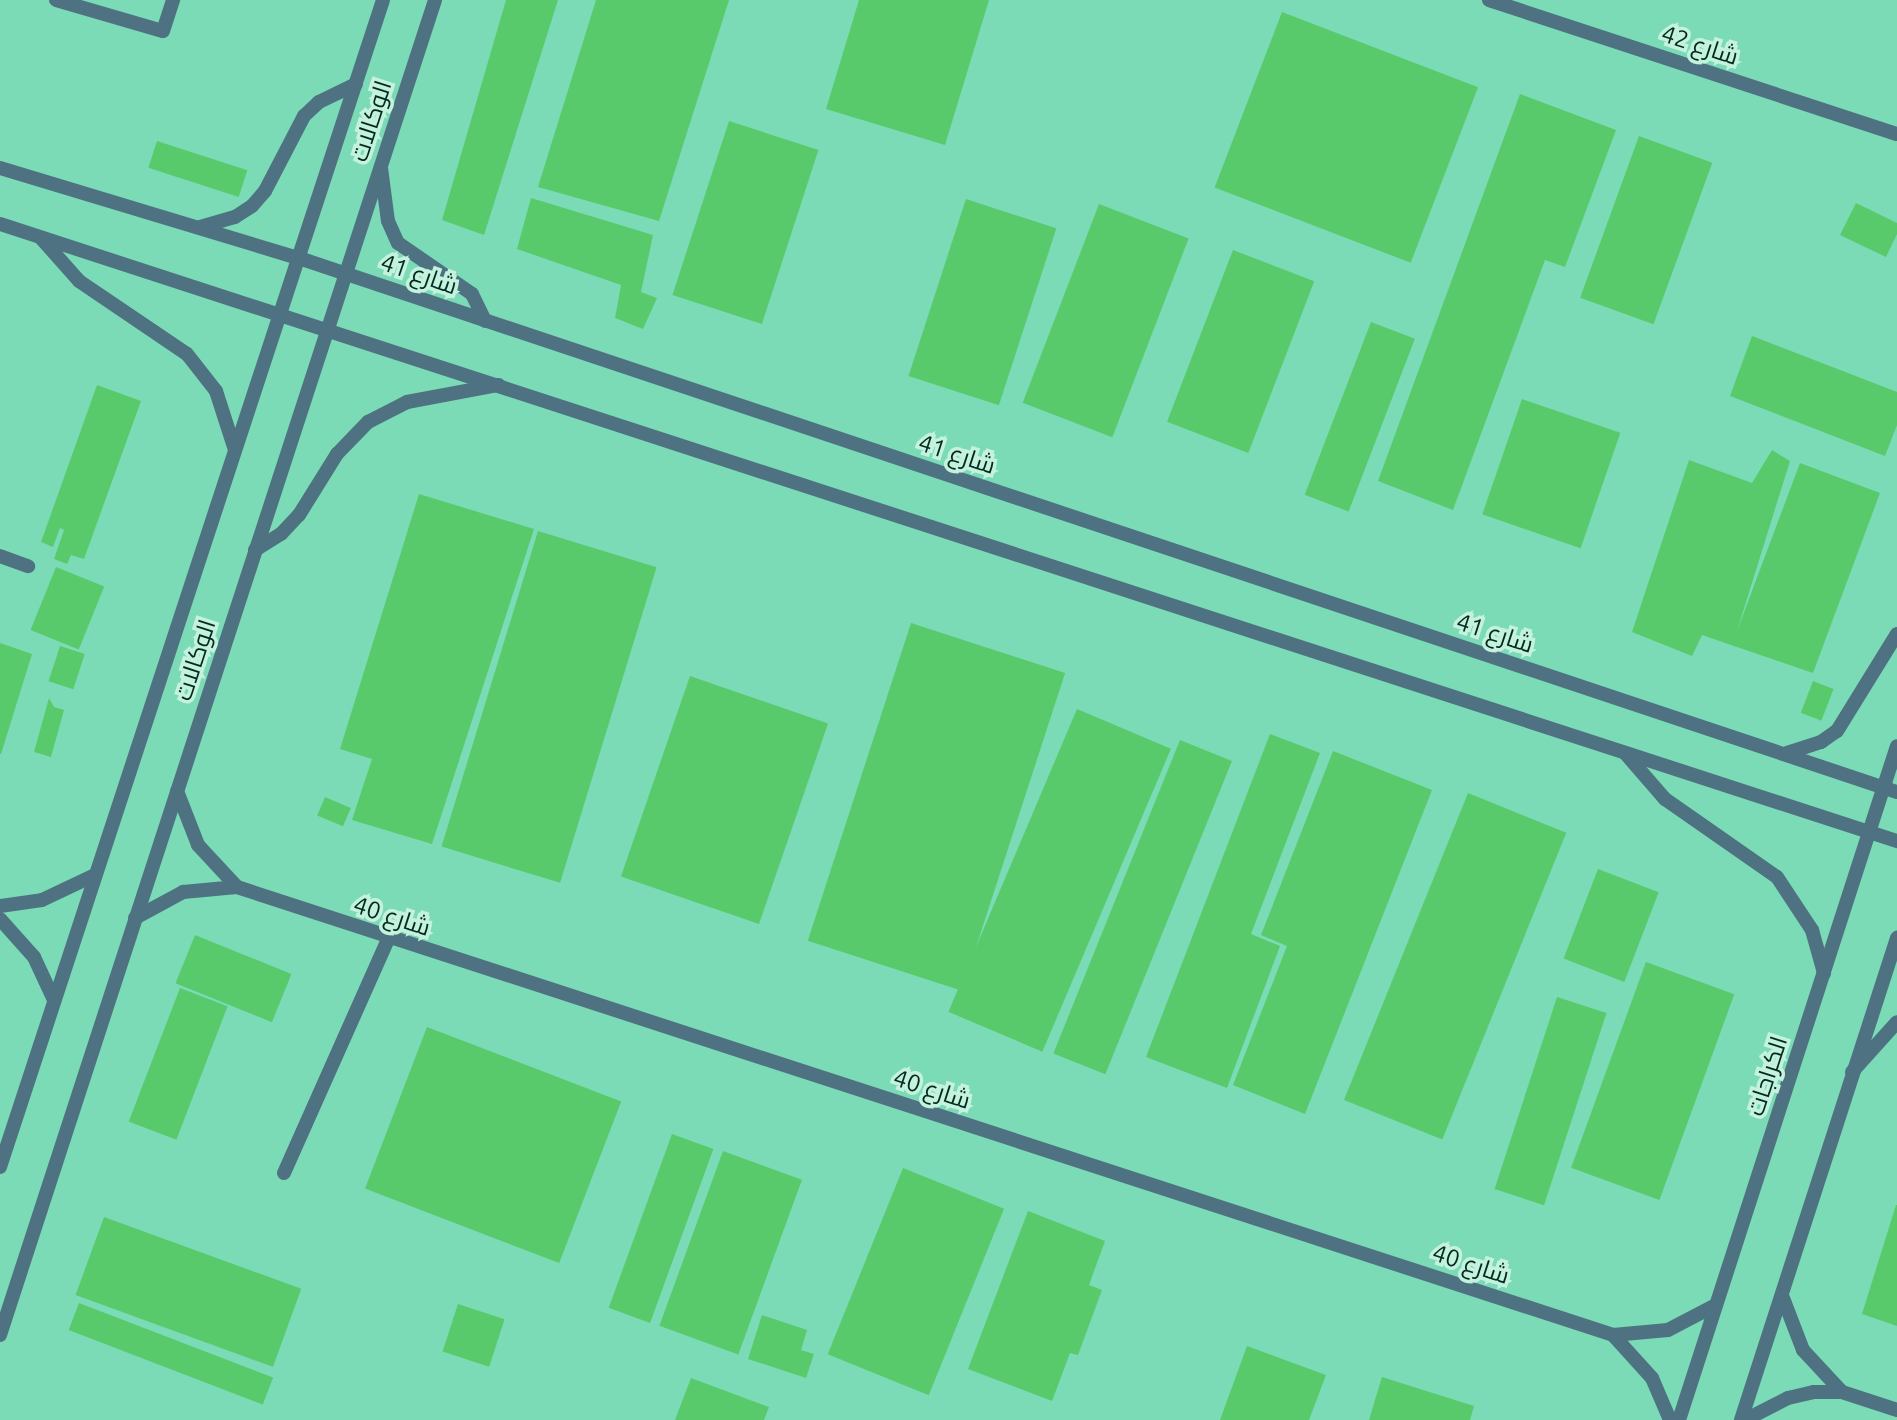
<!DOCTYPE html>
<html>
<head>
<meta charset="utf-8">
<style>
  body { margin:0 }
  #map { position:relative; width:1897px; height:1420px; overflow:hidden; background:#7adbb6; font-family:Ubuntu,Cairo,sans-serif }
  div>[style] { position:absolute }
  .building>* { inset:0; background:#59ca6c; transform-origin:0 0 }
  .service>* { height:14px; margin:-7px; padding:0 7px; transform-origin:7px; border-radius:7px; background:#4e7282 }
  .minor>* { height:14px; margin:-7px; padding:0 7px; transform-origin:7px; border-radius:7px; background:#4e7282 }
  span { translate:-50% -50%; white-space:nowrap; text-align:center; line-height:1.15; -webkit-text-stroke:7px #c4f2de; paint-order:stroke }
  .street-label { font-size:24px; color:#002b1d }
</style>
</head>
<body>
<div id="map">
  <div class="building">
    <div style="clip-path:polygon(506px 0,558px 0,484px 235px,442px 220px)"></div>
    <div style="clip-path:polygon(596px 0,729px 0,659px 221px,538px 187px)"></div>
    <div style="clip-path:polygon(859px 0,989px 0,945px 145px,826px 109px)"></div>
    <div style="left:1282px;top:12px;width:210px;height:188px;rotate:21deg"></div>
    <div style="clip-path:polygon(1520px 94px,1616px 130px,1565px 267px,1545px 260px,1453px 510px,1378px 481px)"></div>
    <div style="left:729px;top:121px;width:94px;height:183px;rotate:18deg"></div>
    <div style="left:1639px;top:136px;width:78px;height:172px;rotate:20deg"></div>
    <div style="left:157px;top:141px;width:95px;height:28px;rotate:18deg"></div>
    <div style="clip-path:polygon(531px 198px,653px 235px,641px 292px,657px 298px,643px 329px,615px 318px,621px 285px,517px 249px)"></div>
    <div style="left:966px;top:199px;width:95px;height:186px;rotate:18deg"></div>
    <div style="clip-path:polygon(1856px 203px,1897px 223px,1897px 234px,1886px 257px,1840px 235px)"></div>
    <div style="left:1099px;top:204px;width:96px;height:213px;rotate:21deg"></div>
    <div style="left:1233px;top:250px;width:87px;height:184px;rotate:21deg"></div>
    <div style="left:1371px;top:322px;width:47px;height:185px;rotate:21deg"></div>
    <div style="clip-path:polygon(1752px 336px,1897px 392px,1897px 425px,1885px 456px,1730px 396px)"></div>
    <div style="clip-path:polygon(97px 385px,141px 401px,84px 559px,71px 555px,67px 564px,54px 559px,64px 530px,60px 528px,53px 547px,41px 542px)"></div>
    <div style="left:1522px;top:399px;width:104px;height:122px;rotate:19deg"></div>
    <div style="clip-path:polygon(1772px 450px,1790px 461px,1737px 631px,1800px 463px,1880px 493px,1813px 673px,1702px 635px,1692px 656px,1632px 632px,1689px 460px,1752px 483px)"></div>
    <div style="clip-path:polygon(419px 494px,534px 529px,432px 844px,352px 820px,372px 759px,340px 749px)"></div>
    <div style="left:538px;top:531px;width:124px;height:330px;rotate:17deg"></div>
    <div style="left:56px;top:567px;width:52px;height:68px;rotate:22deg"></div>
    <div style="left:911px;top:623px;width:162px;height:334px;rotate:18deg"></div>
    <div style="clip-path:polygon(0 643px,32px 654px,1px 754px,0 754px)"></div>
    <div style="left:60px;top:646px;width:26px;height:37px;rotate:18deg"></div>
    <div style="left:690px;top:676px;width:146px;height:212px;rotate:19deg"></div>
    <div style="left:1813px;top:681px;width:22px;height:34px;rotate:21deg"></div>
    <div style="clip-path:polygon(49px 698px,54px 707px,64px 710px,51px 757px,34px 752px)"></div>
    <div style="left:1077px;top:709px;width:102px;height:329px;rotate:23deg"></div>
    <div style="clip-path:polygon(1270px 734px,1320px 753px,1251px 934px,1280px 946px,1227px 1088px,1146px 1057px)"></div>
    <div style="left:1180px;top:740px;width:56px;height:338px;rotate:22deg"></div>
    <div style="clip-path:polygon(1333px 751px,1432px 790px,1305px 1114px,1233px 1085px,1287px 946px,1261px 935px)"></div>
    <div style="left:1468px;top:793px;width:106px;height:331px;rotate:22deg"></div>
    <div style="left:325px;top:797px;width:28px;height:20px;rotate:23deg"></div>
    <div style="left:1598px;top:869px;width:65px;height:96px;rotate:21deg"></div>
    <div style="left:195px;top:935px;width:104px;height:52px;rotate:22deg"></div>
    <div style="left:1646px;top:962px;width:94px;height:219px;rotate:20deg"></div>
    <div style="left:180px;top:988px;width:51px;height:143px;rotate:21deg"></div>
    <div style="left:1557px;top:997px;width:52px;height:202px;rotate:18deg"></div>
    <div style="left:427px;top:1027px;width:208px;height:173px;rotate:21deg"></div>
    <div style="left:672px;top:1134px;width:44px;height:185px;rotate:20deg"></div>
    <div style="left:723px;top:1151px;width:84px;height:186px;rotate:20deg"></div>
    <div style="left:903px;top:1168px;width:109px;height:201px;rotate:22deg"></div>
    <div style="clip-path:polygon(1896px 1205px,1897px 1205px,1897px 1326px,1862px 1314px)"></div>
    <div style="clip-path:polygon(1028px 1211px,1105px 1241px,1089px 1285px,1102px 1290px,1078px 1355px,1070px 1353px,1052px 1401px,968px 1369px)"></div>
    <div style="left:104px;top:1217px;width:210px;height:83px;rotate:20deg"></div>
    <div style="left:79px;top:1303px;width:208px;height:29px;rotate:21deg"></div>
    <div style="left:458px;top:1304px;width:49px;height:50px;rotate:18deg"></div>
    <div style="clip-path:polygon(762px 1315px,807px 1330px,801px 1350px,814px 1354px,806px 1378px,748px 1359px)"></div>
    <div style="clip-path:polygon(1247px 1346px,1326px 1375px,1309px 1420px,1220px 1420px)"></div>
    <div style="clip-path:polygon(1382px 1377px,1474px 1406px,1470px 1420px,1369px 1420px)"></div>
    <div style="clip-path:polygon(691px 1378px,769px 1407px,764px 1420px,675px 1420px)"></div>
  </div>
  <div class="service">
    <div style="left:56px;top:0;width:111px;rotate:16.2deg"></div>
    <div style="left:163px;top:31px;width:33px;rotate:-72deg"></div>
    <div style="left:0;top:556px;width:30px;rotate:20deg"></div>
    <div style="left:284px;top:1173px;width:256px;rotate:-66deg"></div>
  </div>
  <div class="minor">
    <div style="left:1489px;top:0;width:429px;rotate:18.2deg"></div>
    <div style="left:0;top:168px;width:312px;rotate:16.8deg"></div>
    <div style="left:299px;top:258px;width:1685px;rotate:18.48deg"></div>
    <div style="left:381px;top:168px;width:53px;rotate:82.5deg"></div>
    <div style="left:388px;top:221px;width:24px;rotate:66deg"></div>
    <div style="left:398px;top:243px;width:90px;rotate:34.6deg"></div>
    <div style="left:472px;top:294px;width:30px;rotate:64deg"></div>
    <div style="left:0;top:224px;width:1995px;rotate:18.02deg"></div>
    <div style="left:200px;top:227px;width:36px;rotate:-16deg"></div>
    <div style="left:235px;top:217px;width:20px;rotate:-33deg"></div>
    <div style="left:252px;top:206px;width:20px;rotate:-49deg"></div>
    <div style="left:265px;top:191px;width:85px;rotate:-62.5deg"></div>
    <div style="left:304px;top:116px;width:21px;rotate:-43deg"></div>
    <div style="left:319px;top:102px;width:41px;rotate:-25.9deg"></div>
    <div style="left:41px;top:238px;width:57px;rotate:48.5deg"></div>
    <div style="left:79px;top:281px;width:130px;rotate:34.1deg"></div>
    <div style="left:187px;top:354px;width:47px;rotate:51.9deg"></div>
    <div style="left:216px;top:391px;width:59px;rotate:72.2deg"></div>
    <div style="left:255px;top:550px;width:31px;rotate:-32deg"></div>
    <div style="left:281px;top:534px;width:26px;rotate:-47deg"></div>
    <div style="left:299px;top:515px;width:72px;rotate:-58.1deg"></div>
    <div style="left:337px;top:454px;width:45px;rotate:-45.9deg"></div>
    <div style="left:368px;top:422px;width:44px;rotate:-27.1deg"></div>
    <div style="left:407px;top:402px;width:93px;rotate:-10.6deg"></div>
    <div style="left:1625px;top:753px;width:61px;rotate:49deg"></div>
    <div style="left:1665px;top:799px;width:136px;rotate:34.9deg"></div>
    <div style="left:1777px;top:877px;width:64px;rotate:56.6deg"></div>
    <div style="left:1812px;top:930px;width:45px;rotate:74.4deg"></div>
    <div style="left:1787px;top:753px;width:36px;rotate:-18deg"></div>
    <div style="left:1821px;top:742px;width:19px;rotate:-35deg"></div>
    <div style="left:1837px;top:731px;width:114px;rotate:-58.3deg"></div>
    <div style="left:177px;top:791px;width:58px;rotate:68.7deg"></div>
    <div style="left:198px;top:845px;width:57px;rotate:47.1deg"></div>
    <div style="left:0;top:906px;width:42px;rotate:-8.1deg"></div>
    <div style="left:42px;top:900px;width:59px;rotate:-25.3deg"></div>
    <div style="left:135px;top:918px;width:55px;rotate:-28.4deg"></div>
    <div style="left:183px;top:892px;width:54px;rotate:-5.3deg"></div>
    <div style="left:237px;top:887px;width:1447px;rotate:18.03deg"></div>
    <div style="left:1613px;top:1335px;width:55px;rotate:-5.2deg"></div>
    <div style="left:1668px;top:1330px;width:54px;rotate:-27.5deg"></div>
    <div style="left:0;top:919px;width:51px;rotate:48.2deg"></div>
    <div style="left:34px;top:957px;width:47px;rotate:65.1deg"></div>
    <div style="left:1852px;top:1072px;width:67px;rotate:-48deg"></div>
    <div style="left:0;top:1167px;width:1228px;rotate:-71.83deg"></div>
    <div style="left:1783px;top:1298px;width:56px;rotate:69deg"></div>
    <div style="left:1803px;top:1350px;width:57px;rotate:47.1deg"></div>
    <div style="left:0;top:1335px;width:1404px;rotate:-71.95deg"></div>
    <div style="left:1613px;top:1335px;width:58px;rotate:47.8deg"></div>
    <div style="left:1652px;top:1378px;width:46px;rotate:66.8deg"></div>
    <div style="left:1679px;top:1420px;width:708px;rotate:-72.08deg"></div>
    <div style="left:1741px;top:1420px;width:507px;rotate:-72.07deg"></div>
    <div style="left:1745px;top:1420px;width:48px;rotate:-27.1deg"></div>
    <div style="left:1788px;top:1398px;width:27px;rotate:-13deg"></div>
    <div style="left:1814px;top:1392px;width:28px"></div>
    <div style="left:1842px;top:1392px;width:58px;rotate:18.1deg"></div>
  </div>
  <div class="street-label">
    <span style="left:1700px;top:45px;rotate:18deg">شارع 42</span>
    <span style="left:371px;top:121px;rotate:-72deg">الوكالات</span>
    <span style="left:419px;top:274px;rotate:19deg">شارع 41</span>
    <span style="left:957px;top:454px;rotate:18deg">شارع 41</span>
    <span style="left:1495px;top:633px;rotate:18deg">شارع 41</span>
    <span style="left:195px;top:660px;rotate:-72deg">الوكالات</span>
    <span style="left:392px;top:916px;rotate:18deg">شارع 40</span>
    <span style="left:1767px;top:1076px;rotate:-72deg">الكراجات</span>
    <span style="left:932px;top:1089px;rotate:18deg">شارع 40</span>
    <span style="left:1471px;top:1264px;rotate:18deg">شارع 40</span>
  </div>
</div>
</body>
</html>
